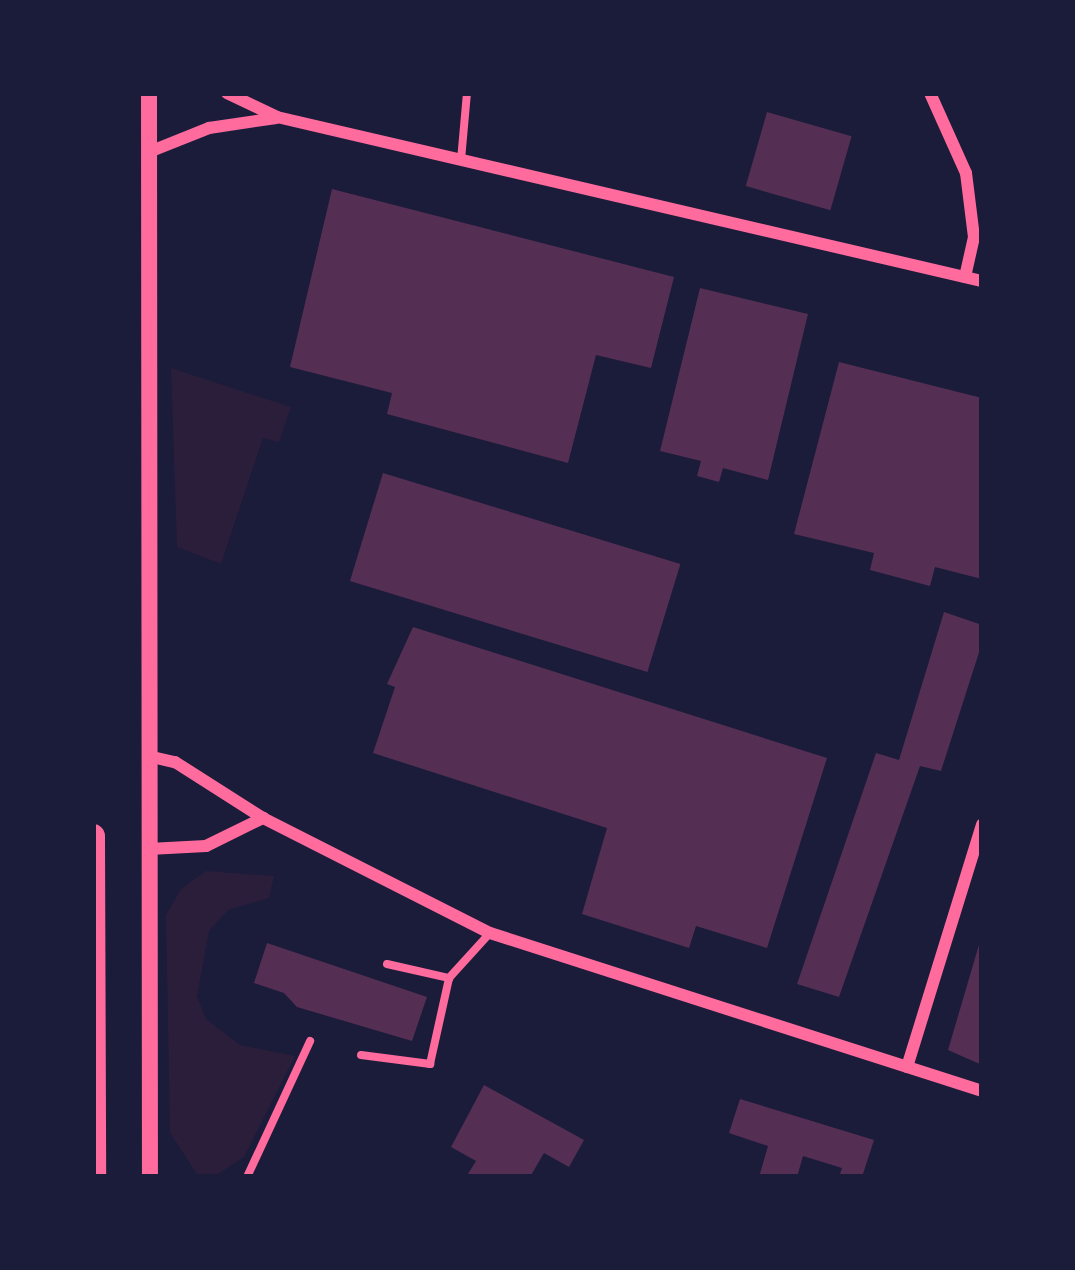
<!DOCTYPE html>
<html>
<head>
<meta charset="utf-8">
<style>
  body { margin:0 }
  #map { position:relative; width:1075px; height:1270px; overflow:hidden; background:#1b1b3a; font-family:"Space Grotesk",sans-serif }
  div>[style] { position:absolute }
  .green>* { inset:0; background:#2a1e3b }
  .building>* { inset:0; background:#542f53; transform-origin:0 0 }
  .service>* { height:8px; margin:-4px; padding:0 4px; transform-origin:4px; border-radius:4px; background:#ff6b9d }
  .minor>* { height:12px; margin:-6px; padding:0 6px; transform-origin:6px; border-radius:6px; background:#ff6b9d }
  .tertiary>* { height:16px; margin:-8px; padding:0 8px; transform-origin:8px; border-radius:8px; background:#ff6b9d }
  .trunk>* { height:24px; margin:-12px; padding:0 12px; transform-origin:12px; border-radius:12px; background:#ff6b9d }
  span { translate:-50% -50%; white-space:nowrap; text-align:center; line-height:1.15; -webkit-text-stroke:9px #1b1b3a; paint-order:stroke }
  .frame { position:absolute; inset:0; border:96px solid #1b1b3a; pointer-events:none }
</style>
</head>
<body>
<div id="map">
  <div class="green">
    <div style="clip-path:polygon(171px 368px,291px 407px,279px 442px,263px 438px,221px 564px,177px 547px)"></div>
    <div style="clip-path:polygon(206px 871px,274px 876px,269px 898px,228px 910px,209px 931px,197px 996px,206px 1019px,240px 1045px,295px 1056px,244px 1157px,218px 1174px,197px 1174px,170px 1133px,166px 915px,181px 889px)"></div>
  </div>
  <div class="building">
    <div style="left:767px;top:112px;width:88px;height:77px;rotate:16deg"></div>
    <div style="clip-path:polygon(332px 189px,674px 277px,651px 368px,596px 355px,568px 463px,387px 414px,392px 393px,290px 367px)"></div>
    <div style="clip-path:polygon(700px 288px,808px 314px,768px 480px,723px 468px,719px 482px,697px 476px,701px 461px,660px 451px)"></div>
    <div style="clip-path:polygon(839px 362px,982px 398px,982px 579px,935px 567px,930px 586px,870px 570px,874px 553px,794px 534px)"></div>
    <div style="left:383px;top:473px;width:311px;height:113px;rotate:17deg"></div>
    <div style="clip-path:polygon(944px 612px,982px 625px,982px 643px,941px 771px,920px 766px,839px 997px,797px 984px,876px 753px,899px 760px)"></div>
    <div style="clip-path:polygon(413px 627px,827px 758px,767px 948px,696px 926px,689px 948px,582px 914px,607px 828px,373px 753px,395px 687px,387px 684px)"></div>
    <div style="clip-path:polygon(981px 938px,982px 938px,982px 1065px,948px 1050px)"></div>
    <div style="clip-path:polygon(267px 943px,427px 997px,412px 1041px,297px 1007px,284px 993px,254px 983px)"></div>
    <div style="clip-path:polygon(484px 1085px,584px 1140px,569px 1167px,544px 1153px,530px 1177px,466px 1177px,476px 1161px,451px 1147px)"></div>
    <div style="clip-path:polygon(740px 1099px,874px 1140px,862px 1177px,839px 1177px,842px 1168px,803px 1156px,797px 1177px,759px 1177px,768px 1146px,729px 1133px)"></div>
  </div>
  <div class="service">
    <div style="left:461px;top:160px;width:67px;rotate:-84.9deg"></div>
    <div style="left:387px;top:964px;width:64px;rotate:12.7deg"></div>
    <div style="left:449px;top:978px;width:59px;rotate:-47.7deg"></div>
    <div style="left:361px;top:1055px;width:70px;rotate:7.4deg"></div>
    <div style="left:430px;top:1064px;width:88px;rotate:-77.5deg"></div>
    <div style="left:247px;top:1177px;width:150px;rotate:-65.1deg"></div>
  </div>
  <div class="minor">
    <div style="left:227px;top:93px;width:55px;rotate:25.6deg"></div>
    <div style="left:277px;top:117px;width:724px;rotate:13.1deg"></div>
    <div style="left:930px;top:93px;width:88px;rotate:65.8deg"></div>
    <div style="left:966px;top:173px;width:64px;rotate:82.9deg"></div>
    <div style="left:974px;top:237px;width:41px;rotate:102.7deg"></div>
    <div style="left:149px;top:152px;width:65px;rotate:-21.8deg"></div>
    <div style="left:209px;top:128px;width:68px;rotate:-8.5deg"></div>
    <div style="left:148px;top:756px;width:28px;rotate:13deg"></div>
    <div style="left:175px;top:762px;width:104px;rotate:32.5deg"></div>
    <div style="left:263px;top:818px;width:254px;rotate:26.9deg"></div>
    <div style="left:490px;top:933px;width:517px;rotate:17.8deg"></div>
    <div style="left:149px;top:849px;width:57px;rotate:-3deg"></div>
    <div style="left:206px;top:846px;width:64px;rotate:-26.2deg"></div>
    <div style="left:907px;top:1067px;width:254px;rotate:-72.8deg"></div>
  </div>
  <div class="tertiary">
    <div style="left:149px;top:93px;width:1084px;rotate:89.95deg"></div>
  </div>
  <div class="trunk">
    <div style="left:93px;top:836px;width:341px;rotate:89.8deg"></div>
  </div>
  <div class="frame"></div>
</div>
</body>
</html>
